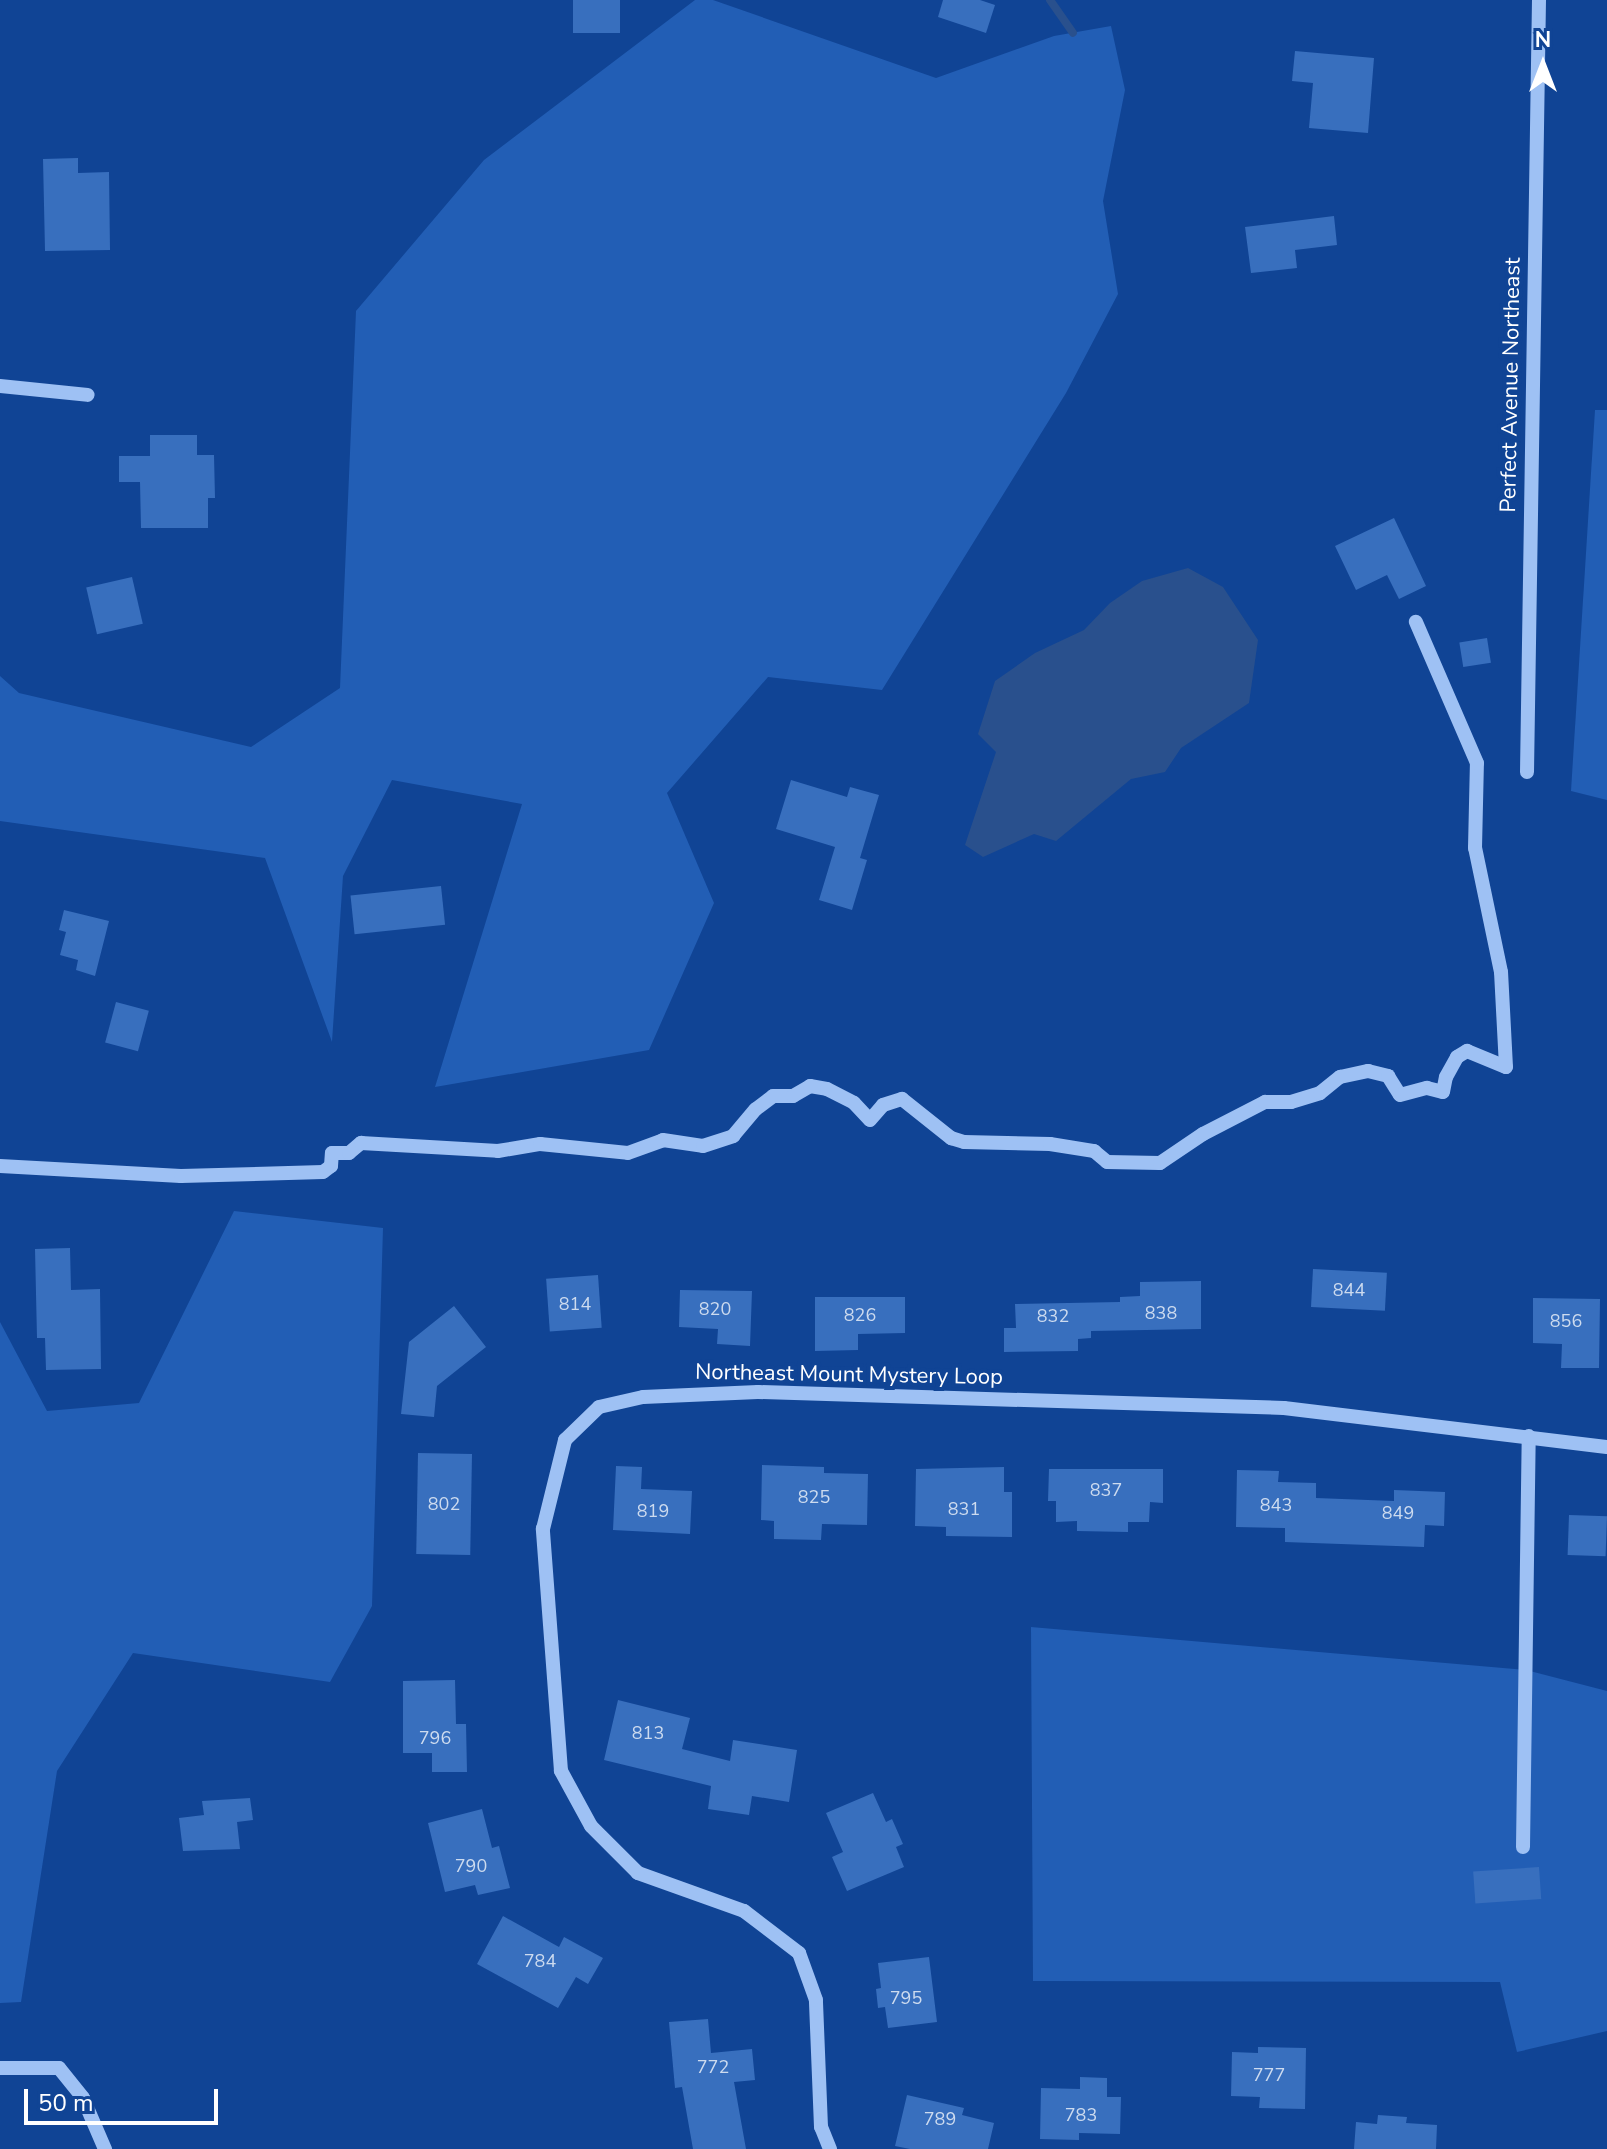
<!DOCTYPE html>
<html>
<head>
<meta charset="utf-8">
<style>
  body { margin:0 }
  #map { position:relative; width:1607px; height:2149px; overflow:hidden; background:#104495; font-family:"Nunito Sans",sans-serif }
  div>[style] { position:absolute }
  .green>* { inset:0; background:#225eb5 }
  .water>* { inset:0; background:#29508d }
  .stream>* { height:8px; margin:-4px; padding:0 4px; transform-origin:4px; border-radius:4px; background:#29508d }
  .building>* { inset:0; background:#386fbe; transform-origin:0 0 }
  .minor>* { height:14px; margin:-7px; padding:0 7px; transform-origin:7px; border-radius:7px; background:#9ec1f4 }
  span { translate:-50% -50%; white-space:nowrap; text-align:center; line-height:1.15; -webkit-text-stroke:8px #104495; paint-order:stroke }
  .number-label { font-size:18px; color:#cddbef }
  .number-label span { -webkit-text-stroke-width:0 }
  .street-label { font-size:22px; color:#fff }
  .north { position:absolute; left:1503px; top:24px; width:80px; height:80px; -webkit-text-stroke:6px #104495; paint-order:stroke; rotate:0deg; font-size:22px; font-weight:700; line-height:32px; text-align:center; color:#fff }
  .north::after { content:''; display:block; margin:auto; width:28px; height:36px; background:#fff; clip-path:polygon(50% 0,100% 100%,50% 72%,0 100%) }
  .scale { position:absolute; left:24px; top:2089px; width:194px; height:36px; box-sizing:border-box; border:4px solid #fff; border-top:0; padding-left:10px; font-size:24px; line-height:28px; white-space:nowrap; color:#fff; -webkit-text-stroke:6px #104495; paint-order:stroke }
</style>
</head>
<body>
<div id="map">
  <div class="green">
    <div style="clip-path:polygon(695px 0,713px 0,936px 78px,1054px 36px,1111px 26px,1125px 90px,1103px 201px,1118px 294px,1066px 393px,882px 690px,768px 677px,667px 793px,714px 903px,649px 1050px,435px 1087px,522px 804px,392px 780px,343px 876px,332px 1042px,265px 858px,0 821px,0 676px,19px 693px,251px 747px,340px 688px,356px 311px,484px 160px)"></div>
    <div style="clip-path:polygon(1595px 410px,1607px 410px,1607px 800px,1571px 791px)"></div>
    <div style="clip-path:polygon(234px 1211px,383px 1228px,372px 1606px,330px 1682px,133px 1653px,57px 1771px,21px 2002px,0 2003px,0 1322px,47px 1411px,139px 1403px)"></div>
    <div style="clip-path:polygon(1031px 1627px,1526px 1670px,1607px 1691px,1607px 2031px,1517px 2052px,1500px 1982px,1033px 1981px)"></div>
  </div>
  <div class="water">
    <div style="clip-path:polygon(1188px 568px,1223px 587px,1258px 640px,1249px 703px,1181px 748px,1165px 772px,1131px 779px,1056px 841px,1034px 834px,983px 857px,965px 845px,996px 752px,978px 734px,995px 681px,1035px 653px,1084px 630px,1110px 603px,1142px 581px)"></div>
  </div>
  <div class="stream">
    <div style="left:1050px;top:0;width:40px;rotate:55.1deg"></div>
  </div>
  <div class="building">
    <div style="left:573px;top:0;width:47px;height:33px"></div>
    <div style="clip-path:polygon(943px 0,980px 0,995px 5px,986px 33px,938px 17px)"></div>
    <div style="clip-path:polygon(1295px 51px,1374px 58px,1368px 133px,1309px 128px,1313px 83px,1292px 81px)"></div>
    <div style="clip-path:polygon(78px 158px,78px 173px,109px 172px,110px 250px,45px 251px,43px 159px)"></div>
    <div style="clip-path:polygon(1334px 216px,1337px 245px,1295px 250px,1297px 268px,1251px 273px,1245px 227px)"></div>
    <div style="clip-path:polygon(150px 435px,197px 435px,197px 455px,214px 455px,215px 498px,208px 498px,208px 528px,141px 528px,140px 482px,119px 482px,119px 456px,150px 456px)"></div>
    <div style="clip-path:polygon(1394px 518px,1426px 586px,1399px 599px,1387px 575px,1356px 590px,1335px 546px)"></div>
    <div style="left:132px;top:577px;width:48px;height:47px;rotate:77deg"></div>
    <div style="left:1487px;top:638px;width:25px;height:28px;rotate:81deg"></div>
    <div style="clip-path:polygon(791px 780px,847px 797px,850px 787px,879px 795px,860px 858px,867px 860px,852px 910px,819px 900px,835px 847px,776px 829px)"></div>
    <div style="left:441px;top:886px;width:39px;height:91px;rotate:84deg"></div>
    <div style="clip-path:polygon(64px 910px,109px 921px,95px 976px,76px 970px,78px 960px,60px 955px,66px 932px,59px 930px)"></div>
    <div style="left:116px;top:1002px;width:34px;height:42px;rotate:15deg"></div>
    <div style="clip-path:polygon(70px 1248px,71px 1290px,100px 1289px,101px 1369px,46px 1370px,45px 1338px,37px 1338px,35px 1249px)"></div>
    <div style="left:1313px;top:1269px;width:74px;height:38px;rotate:3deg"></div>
    <div style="left:598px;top:1275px;width:53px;height:52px;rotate:86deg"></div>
    <div style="clip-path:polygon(1201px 1281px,1201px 1329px,1091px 1331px,1091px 1338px,1078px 1339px,1078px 1351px,1004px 1352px,1004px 1328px,1016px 1328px,1015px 1304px,1120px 1302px,1120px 1297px,1140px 1296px,1140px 1282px)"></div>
    <div style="clip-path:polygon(680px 1290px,752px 1291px,750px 1346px,717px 1344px,718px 1329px,679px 1327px)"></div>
    <div style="clip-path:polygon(815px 1297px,905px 1297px,905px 1333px,858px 1334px,858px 1350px,815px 1351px)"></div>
    <div style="clip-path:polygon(1533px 1298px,1600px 1299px,1599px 1368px,1561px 1368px,1562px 1344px,1533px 1343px)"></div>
    <div style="clip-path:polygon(454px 1306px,486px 1347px,437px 1386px,434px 1417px,401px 1414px,409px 1342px)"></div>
    <div style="left:418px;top:1453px;width:54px;height:101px;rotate:1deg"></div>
    <div style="clip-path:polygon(762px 1465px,824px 1467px,824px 1473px,868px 1474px,867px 1525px,822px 1524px,821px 1540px,774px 1539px,774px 1521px,761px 1520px)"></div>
    <div style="clip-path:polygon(616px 1466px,642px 1467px,641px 1489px,692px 1491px,690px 1534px,613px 1530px)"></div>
    <div style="clip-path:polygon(1004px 1467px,1004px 1492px,1012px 1492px,1012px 1537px,946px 1536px,946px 1527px,915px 1526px,916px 1469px)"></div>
    <div style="clip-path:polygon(1049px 1469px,1163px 1469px,1163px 1503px,1150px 1502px,1149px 1522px,1128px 1522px,1128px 1532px,1077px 1531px,1077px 1521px,1056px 1522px,1056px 1501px,1048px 1501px)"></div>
    <div style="clip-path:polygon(1237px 1470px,1279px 1471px,1278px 1482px,1316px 1483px,1316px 1498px,1394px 1501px,1394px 1490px,1445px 1492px,1444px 1526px,1425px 1525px,1424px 1547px,1285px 1542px,1285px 1528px,1236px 1527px)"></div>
    <div style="left:1569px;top:1515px;width:38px;height:40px;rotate:2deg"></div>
    <div style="clip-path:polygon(455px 1680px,456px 1724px,466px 1724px,467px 1772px,432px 1772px,432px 1753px,403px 1753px,403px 1681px)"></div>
    <div style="clip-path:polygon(618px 1700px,690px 1718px,682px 1749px,730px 1761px,733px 1740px,797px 1750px,789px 1802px,752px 1796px,749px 1815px,708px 1809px,711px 1786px,604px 1760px)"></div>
    <div style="clip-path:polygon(873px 1793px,886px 1822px,892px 1819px,903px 1844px,896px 1847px,904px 1867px,847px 1891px,832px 1857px,843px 1852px,826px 1813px)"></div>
    <div style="clip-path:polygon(250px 1798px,253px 1820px,237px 1822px,240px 1849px,183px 1851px,179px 1818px,204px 1815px,202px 1801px)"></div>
    <div style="clip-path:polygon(482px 1809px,492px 1848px,499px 1846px,510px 1888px,478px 1895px,475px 1885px,445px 1892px,428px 1823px)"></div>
    <div style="left:1539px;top:1867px;width:32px;height:66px;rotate:86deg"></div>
    <div style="clip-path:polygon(503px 1916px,559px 1947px,564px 1937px,603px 1958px,588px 1984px,576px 1977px,558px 2008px,477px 1964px)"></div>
    <div style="clip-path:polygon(929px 1957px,937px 2022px,888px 2028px,885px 2007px,878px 2008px,876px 1989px,881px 1988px,878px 1963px)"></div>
    <div style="clip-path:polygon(708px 2019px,711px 2053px,752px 2049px,755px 2080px,734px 2082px,746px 2149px,693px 2149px,682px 2087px,675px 2088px,669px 2022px)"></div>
    <div style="clip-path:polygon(1258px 2047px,1306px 2048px,1305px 2109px,1259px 2108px,1260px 2097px,1231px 2096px,1232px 2052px,1258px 2053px)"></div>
    <div style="clip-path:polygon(1080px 2077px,1107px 2078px,1107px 2097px,1121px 2097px,1120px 2134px,1079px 2133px,1079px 2140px,1040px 2139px,1041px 2088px,1080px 2089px)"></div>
    <div style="clip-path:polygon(907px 2095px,964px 2108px,962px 2115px,994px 2123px,988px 2149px,910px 2149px,895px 2146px)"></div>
    <div style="clip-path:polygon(1378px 2115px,1407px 2117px,1406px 2123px,1437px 2125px,1436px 2149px,1354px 2149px,1356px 2122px,1377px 2124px)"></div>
  </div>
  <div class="minor">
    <div style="left:0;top:386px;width:88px;rotate:5.8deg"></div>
    <div style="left:1527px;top:772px;width:772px;rotate:-89.11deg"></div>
    <div style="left:0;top:1166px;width:181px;rotate:3.2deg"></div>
    <div style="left:181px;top:1176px;width:142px;rotate:-1.6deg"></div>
    <div style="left:323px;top:1172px;width:10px;rotate:-37deg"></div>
    <div style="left:331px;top:1166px;width:13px;rotate:-86deg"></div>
    <div style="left:332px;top:1153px;width:17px"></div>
    <div style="left:349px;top:1153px;width:16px;rotate:-40deg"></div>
    <div style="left:361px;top:1143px;width:137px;rotate:3.3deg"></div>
    <div style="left:498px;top:1151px;width:43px;rotate:-9.5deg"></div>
    <div style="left:540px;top:1144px;width:88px;rotate:5.8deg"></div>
    <div style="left:628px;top:1153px;width:37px;rotate:-20deg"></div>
    <div style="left:663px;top:1140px;width:40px;rotate:8.5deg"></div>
    <div style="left:703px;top:1146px;width:32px;rotate:-18deg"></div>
    <div style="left:733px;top:1136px;width:35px;rotate:-50deg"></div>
    <div style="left:756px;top:1109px;width:21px;rotate:-37deg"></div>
    <div style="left:773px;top:1096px;width:20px"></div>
    <div style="left:793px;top:1096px;width:20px;rotate:-30deg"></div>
    <div style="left:810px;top:1086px;width:17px;rotate:10deg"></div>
    <div style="left:827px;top:1089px;width:30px;rotate:27deg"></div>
    <div style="left:854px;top:1103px;width:23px;rotate:47deg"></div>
    <div style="left:870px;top:1120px;width:20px;rotate:-49deg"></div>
    <div style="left:883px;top:1105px;width:20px;rotate:-18deg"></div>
    <div style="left:902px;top:1099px;width:63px;rotate:38.5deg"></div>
    <div style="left:951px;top:1138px;width:14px;rotate:17deg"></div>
    <div style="left:964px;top:1142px;width:86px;rotate:1.3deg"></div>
    <div style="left:1050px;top:1144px;width:45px;rotate:9deg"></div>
    <div style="left:1094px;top:1151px;width:17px;rotate:40deg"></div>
    <div style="left:1107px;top:1162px;width:53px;rotate:1.1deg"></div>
    <div style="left:1160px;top:1163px;width:52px;rotate:-34deg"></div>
    <div style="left:1203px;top:1134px;width:70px;rotate:-27.3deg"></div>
    <div style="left:1265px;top:1102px;width:26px"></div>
    <div style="left:1291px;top:1102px;width:30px;rotate:-17deg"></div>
    <div style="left:1320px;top:1093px;width:26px;rotate:-39deg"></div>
    <div style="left:1340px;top:1077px;width:29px;rotate:-12deg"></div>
    <div style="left:1368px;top:1071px;width:21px;rotate:14deg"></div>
    <div style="left:1388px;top:1076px;width:22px;rotate:58deg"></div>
    <div style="left:1400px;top:1095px;width:28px;rotate:-15deg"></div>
    <div style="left:1427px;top:1088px;width:16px;rotate:14deg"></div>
    <div style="left:1443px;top:1092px;width:15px;rotate:-79deg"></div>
    <div style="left:1446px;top:1077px;width:23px;rotate:-61deg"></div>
    <div style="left:1457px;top:1057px;width:12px;rotate:-31deg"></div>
    <div style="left:1467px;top:1051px;width:42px;rotate:22.3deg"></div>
    <div style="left:1506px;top:1067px;width:95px;rotate:-93deg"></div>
    <div style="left:1501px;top:972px;width:127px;rotate:-101.8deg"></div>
    <div style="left:1475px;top:848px;width:85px;rotate:-88.7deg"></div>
    <div style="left:1477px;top:763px;width:154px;rotate:-113.4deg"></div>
    <div style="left:1523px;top:1847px;width:411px;rotate:-89.2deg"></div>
    <div style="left:0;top:2068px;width:59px"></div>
    <div style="left:59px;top:2068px;width:38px;rotate:51deg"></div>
    <div style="left:83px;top:2098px;width:56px;rotate:66.7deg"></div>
    <div style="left:830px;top:2149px;width:24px;rotate:-112deg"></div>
    <div style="left:821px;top:2127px;width:127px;rotate:-92.3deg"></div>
    <div style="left:816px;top:2000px;width:50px;rotate:-109.9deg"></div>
    <div style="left:799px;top:1953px;width:69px;rotate:-142.6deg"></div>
    <div style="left:744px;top:1911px;width:113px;rotate:-160.3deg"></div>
    <div style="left:638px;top:1873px;width:66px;rotate:-135deg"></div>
    <div style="left:591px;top:1826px;width:63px;rotate:-118.6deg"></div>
    <div style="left:561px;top:1771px;width:243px;rotate:-94.3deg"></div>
    <div style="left:543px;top:1529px;width:92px;rotate:-76.1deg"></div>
    <div style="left:565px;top:1440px;width:47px;rotate:-44.1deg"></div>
    <div style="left:599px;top:1407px;width:45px;rotate:-12.8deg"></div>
    <div style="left:643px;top:1397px;width:115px;rotate:-2.5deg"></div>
    <div style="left:758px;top:1392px;width:526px;rotate:1.74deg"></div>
    <div style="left:1284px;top:1408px;width:325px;rotate:6.9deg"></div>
  </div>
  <div class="number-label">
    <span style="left:1349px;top:1290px">844</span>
    <span style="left:575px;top:1304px">814</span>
    <span style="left:715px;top:1309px">820</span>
    <span style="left:1161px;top:1313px">838</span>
    <span style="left:860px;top:1315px">826</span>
    <span style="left:1053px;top:1316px">832</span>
    <span style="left:1566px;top:1321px">856</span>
    <span style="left:1106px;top:1490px">837</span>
    <span style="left:814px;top:1497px">825</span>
    <span style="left:444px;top:1504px">802</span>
    <span style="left:1276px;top:1505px">843</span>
    <span style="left:964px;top:1509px">831</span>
    <span style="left:653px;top:1511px">819</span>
    <span style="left:1398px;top:1513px">849</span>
    <span style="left:648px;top:1733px">813</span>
    <span style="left:435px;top:1738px">796</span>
    <span style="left:471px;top:1866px">790</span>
    <span style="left:540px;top:1961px">784</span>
    <span style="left:906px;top:1998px">795</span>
    <span style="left:713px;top:2067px">772</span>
    <span style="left:1269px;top:2075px">777</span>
    <span style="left:1081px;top:2115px">783</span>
    <span style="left:940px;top:2119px">789</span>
  </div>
  <div class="street-label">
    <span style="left:1511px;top:385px;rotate:-89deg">Perfect Avenue Northeast</span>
    <span style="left:849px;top:1375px;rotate:1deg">Northeast Mount Mystery Loop</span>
  </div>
  <div class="north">N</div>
  <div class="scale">50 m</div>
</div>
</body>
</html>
